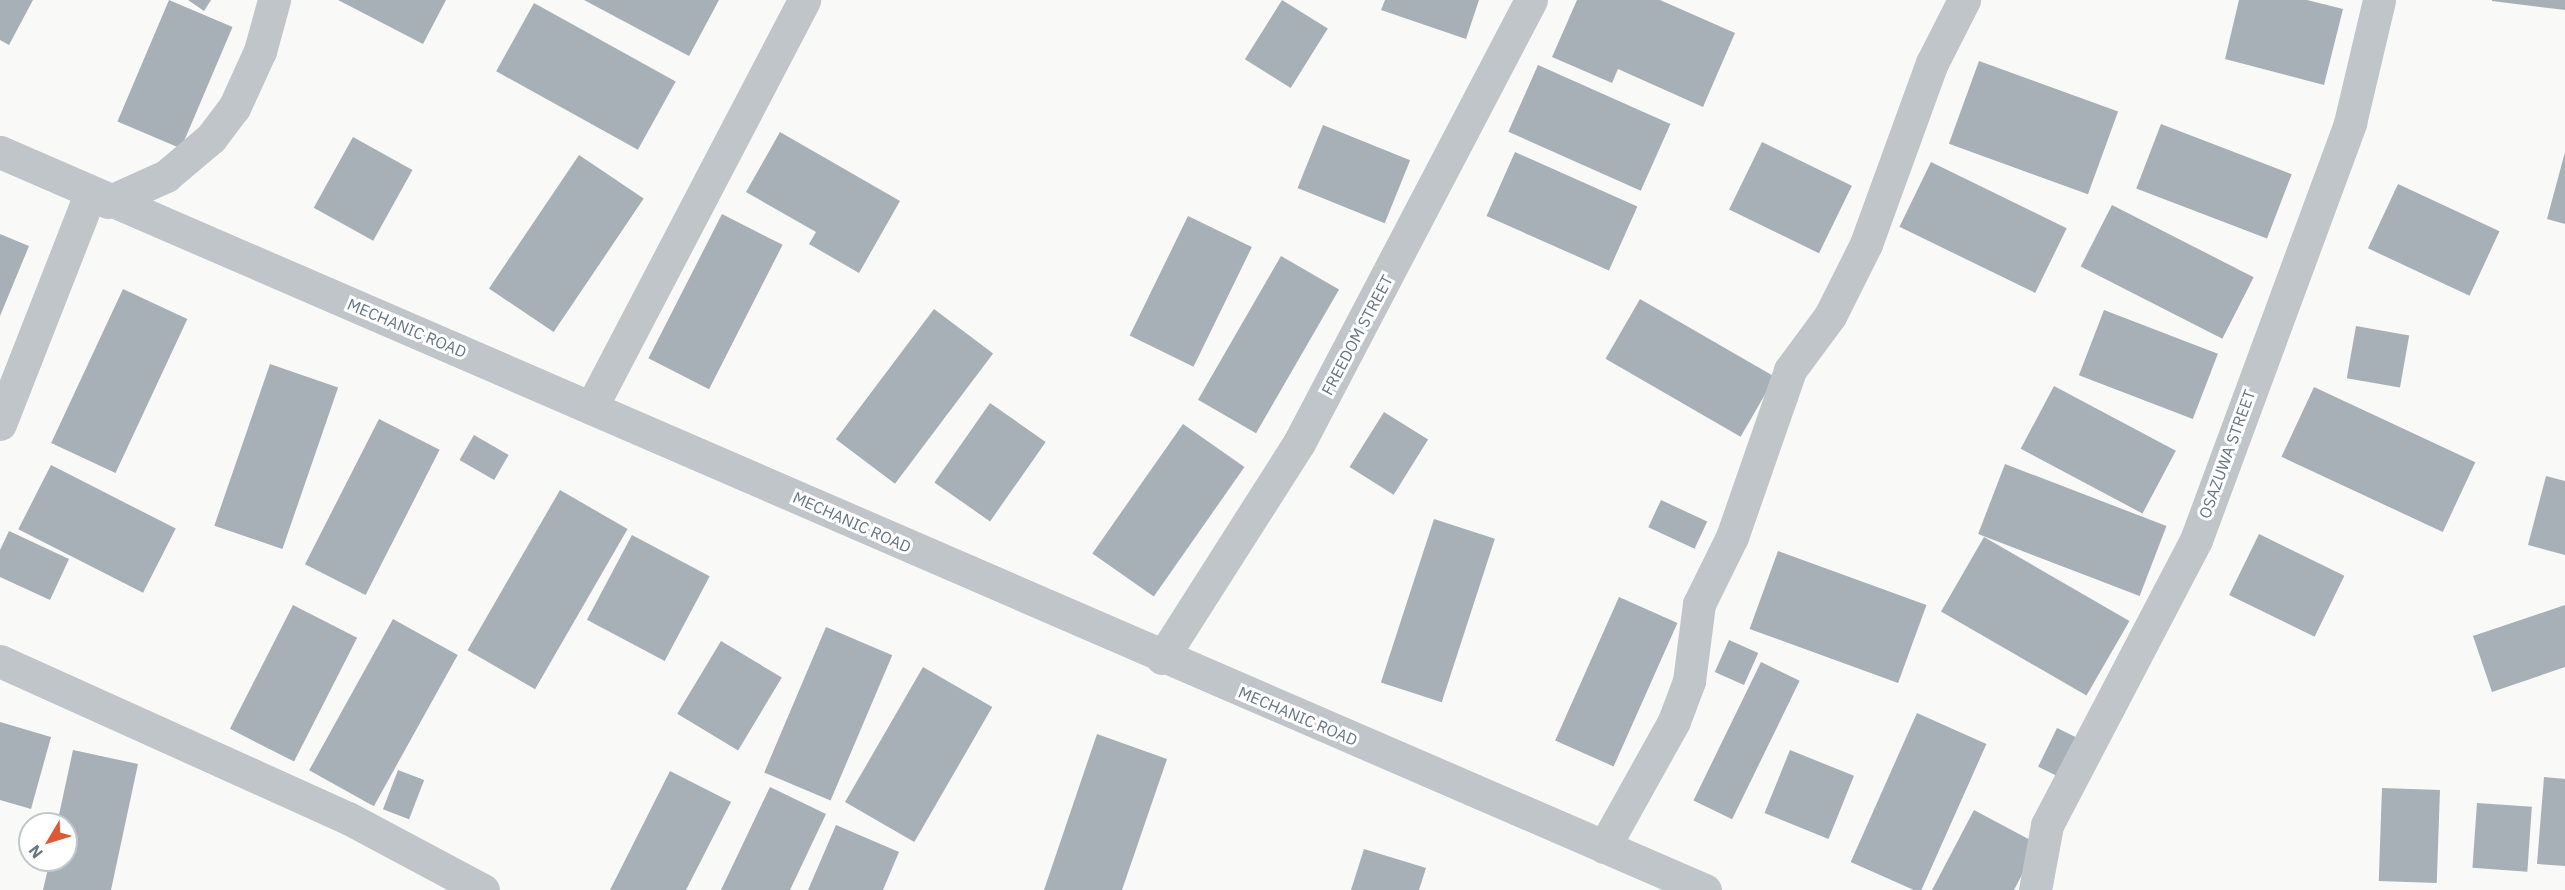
<!DOCTYPE html>
<html>
<head>
<meta charset="utf-8">
<style>
  body { margin:0 }
  #map { position:relative; width:2565px; height:890px; overflow:hidden; background:#f9f9f7; font-family:"IBM Plex Sans",sans-serif }
  div>[style] { position:absolute }
  .building>* { inset:0; background:#a7b0b6; transform-origin:0 0 }
  .street>* { height:33px; margin:-16.5px; padding:0 16.5px; transform-origin:16.5px; border-radius:16.5px; background:#c0c5c9 }
  span { translate:-50% -50%; white-space:nowrap; text-align:center; line-height:1.15; -webkit-text-stroke:6px #fff; paint-order:stroke }
  .street-label { font-size:16px; color:#657682 }
  .north { position:absolute; left:18px; top:812px; width:60px; height:60px; box-sizing:border-box; background:#fff; border:2px solid #c1c8cd; border-radius:50%; rotate:232deg; font-size:16px; font-weight:700; line-height:24px; text-align:center; color:#657682 }
  .north::after { content:''; display:block; margin:auto; width:21px; height:27px; background:#e05731; clip-path:polygon(50% 0,100% 100%,50% 72%,0 100%) }
</style>
</head>
<body>
<div id="map">
  <div class="building">
    <div style="clip-path:polygon(0 0,33px 0,9px 45px,0 40px)"></div>
    <div style="left:169px;top:0;width:69px;height:132px;rotate:23deg"></div>
    <div style="clip-path:polygon(188px 0,211px 0,204px 11px)"></div>
    <div style="clip-path:polygon(338px 0,446px 0,423px 44px)"></div>
    <div style="clip-path:polygon(584px 0,719px 0,689px 56px)"></div>
    <div style="left:1282px;top:0;width:54px;height:70px;rotate:32deg"></div>
    <div style="clip-path:polygon(1385px 0,1479px 0,1466px 39px,1381px 10px)"></div>
    <div style="clip-path:polygon(1577px 0,1660px 0,1735px 33px,1703px 107px,1618px 69px,1612px 83px,1552px 57px)"></div>
    <div style="clip-path:polygon(2239px 0,2307px 0,2343px 9px,2324px 85px,2225px 59px)"></div>
    <div style="clip-path:polygon(2492px 0,2565px 0,2565px 10px,2492px 1px)"></div>
    <div style="left:534px;top:3px;width:162px;height:78px;rotate:29deg"></div>
    <div style="left:1979px;top:61px;width:148px;height:88px;rotate:20deg"></div>
    <div style="left:1538px;top:65px;width:145px;height:73px;rotate:24deg"></div>
    <div style="left:2161px;top:124px;width:140px;height:69px;rotate:21deg"></div>
    <div style="left:1323px;top:125px;width:94px;height:68px;rotate:22deg"></div>
    <div style="clip-path:polygon(780px 132px,900px 201px,859px 273px,809px 244px,816px 232px,746px 192px)"></div>
    <div style="left:353px;top:137px;width:68px;height:81px;rotate:29deg"></div>
    <div style="left:1762px;top:142px;width:100px;height:75px;rotate:26deg"></div>
    <div style="left:1515px;top:152px;width:134px;height:70px;rotate:24deg"></div>
    <div style="clip-path:polygon(2565px 152px,2565px 224px,2547px 219px)"></div>
    <div style="left:579px;top:155px;width:78px;height:161px;rotate:34deg"></div>
    <div style="left:1931px;top:162px;width:151px;height:72px;rotate:26deg"></div>
    <div style="left:2398px;top:184px;width:112px;height:71px;rotate:25deg"></div>
    <div style="left:2112px;top:205px;width:159px;height:69px;rotate:27deg"></div>
    <div style="left:722px;top:214px;width:68px;height:162px;rotate:27deg"></div>
    <div style="left:1188px;top:216px;width:71px;height:133px;rotate:26deg"></div>
    <div style="clip-path:polygon(0 234px,29px 246px,0 316px)"></div>
    <div style="left:1281px;top:256px;width:67px;height:166px;rotate:30deg"></div>
    <div style="left:123px;top:289px;width:71px;height:170px;rotate:25deg"></div>
    <div style="left:1640px;top:299px;width:156px;height:69px;rotate:30deg"></div>
    <div style="left:934px;top:309px;width:74px;height:163px;rotate:37deg"></div>
    <div style="left:2104px;top:310px;width:122px;height:70px;rotate:21deg"></div>
    <div style="left:2356px;top:326px;width:54px;height:53px;rotate:10deg"></div>
    <div style="left:270px;top:364px;width:72px;height:171px;rotate:19deg"></div>
    <div style="left:2054px;top:386px;width:138px;height:71px;rotate:28deg"></div>
    <div style="left:2314px;top:387px;width:178px;height:77px;rotate:25deg"></div>
    <div style="left:990px;top:403px;width:68px;height:97px;rotate:35deg"></div>
    <div style="left:1384px;top:412px;width:52px;height:65px;rotate:32deg"></div>
    <div style="left:379px;top:419px;width:68px;height:163px;rotate:27deg"></div>
    <div style="left:1183px;top:424px;width:75px;height:158px;rotate:35deg"></div>
    <div style="left:474px;top:435px;width:40px;height:29px;rotate:30deg"></div>
    <div style="left:2005px;top:464px;width:173px;height:75px;rotate:21deg"></div>
    <div style="left:51px;top:465px;width:140px;height:72px;rotate:27deg"></div>
    <div style="clip-path:polygon(2546px 476px,2565px 481px,2565px 555px,2528px 545px)"></div>
    <div style="left:560px;top:490px;width:78px;height:185px;rotate:30deg"></div>
    <div style="left:1661px;top:500px;width:51px;height:30px;rotate:25deg"></div>
    <div style="left:1434px;top:519px;width:64px;height:172px;rotate:18deg"></div>
    <div style="clip-path:polygon(9px 531px,69px 559px,50px 600px,0 577px,0 550px)"></div>
    <div style="left:2259px;top:534px;width:95px;height:68px;rotate:26deg"></div>
    <div style="left:632px;top:535px;width:88px;height:96px;rotate:28deg"></div>
    <div style="left:1984px;top:537px;width:168px;height:86px;rotate:30deg"></div>
    <div style="left:1778px;top:551px;width:158px;height:83px;rotate:20deg"></div>
    <div style="left:1619px;top:597px;width:64px;height:157px;rotate:24deg"></div>
    <div style="left:293px;top:605px;width:72px;height:139px;rotate:27deg"></div>
    <div style="clip-path:polygon(2565px 605px,2565px 667px,2492px 692px,2473px 636px)"></div>
    <div style="left:393px;top:619px;width:74px;height:173px;rotate:29deg"></div>
    <div style="left:826px;top:627px;width:72px;height:158px;rotate:23deg"></div>
    <div style="left:1729px;top:640px;width:32px;height:35px;rotate:24deg"></div>
    <div style="left:721px;top:641px;width:71px;height:85px;rotate:31deg"></div>
    <div style="left:1761px;top:662px;width:43px;height:154px;rotate:26deg"></div>
    <div style="left:923px;top:667px;width:80px;height:156px;rotate:30deg"></div>
    <div style="left:1917px;top:713px;width:76px;height:163px;rotate:24deg"></div>
    <div style="clip-path:polygon(0 722px,51px 737px,31px 809px,0 800px)"></div>
    <div style="left:2057px;top:728px;width:28px;height:43px;rotate:26deg"></div>
    <div style="clip-path:polygon(1097px 734px,1167px 759px,1122px 890px,1044px 890px)"></div>
    <div style="clip-path:polygon(73px 750px,138px 764px,111px 890px,43px 890px,50px 860px,66px 860px,66px 824px,57px 824px)"></div>
    <div style="left:1790px;top:750px;width:69px;height:68px;rotate:22deg"></div>
    <div style="left:398px;top:770px;width:28px;height:42px;rotate:21deg"></div>
    <div style="clip-path:polygon(670px 771px,731px 802px,686px 890px,610px 890px)"></div>
    <div style="clip-path:polygon(2544px 777px,2565px 779px,2565px 866px,2537px 864px)"></div>
    <div style="clip-path:polygon(770px 787px,826px 814px,790px 890px,721px 890px)"></div>
    <div style="left:2382px;top:788px;width:58px;height:93px;rotate:2deg"></div>
    <div style="left:2477px;top:803px;width:55px;height:65px;rotate:4deg"></div>
    <div style="clip-path:polygon(1974px 810px,2038px 844px,2014px 890px,1932px 890px)"></div>
    <div style="clip-path:polygon(836px 825px,899px 852px,883px 890px,808px 890px)"></div>
    <div style="clip-path:polygon(1364px 849px,1426px 868px,1419px 890px,1351px 890px)"></div>
  </div>
  <div class="street">
    <div style="left:0;top:152px;width:1858px;rotate:23.41deg"></div>
    <div style="left:108px;top:202px;width:64px;rotate:-24.1deg"></div>
    <div style="left:166px;top:176px;width:59px;rotate:-40.2deg"></div>
    <div style="left:211px;top:138px;width:38px;rotate:-53deg"></div>
    <div style="left:234px;top:108px;width:63px;rotate:-65.5deg"></div>
    <div style="left:260px;top:51px;width:53px;rotate:-74.6deg"></div>
    <div style="left:591px;top:408px;width:460px;rotate:-62.4deg"></div>
    <div style="left:0;top:424px;width:247px;rotate:-68.6deg"></div>
    <div style="left:1162px;top:658px;width:255px;rotate:-57.5deg"></div>
    <div style="left:1299px;top:443px;width:500px;rotate:-62.36deg"></div>
    <div style="left:0;top:661px;width:382px;rotate:24.3deg"></div>
    <div style="left:348px;top:818px;width:153px;rotate:28.1deg"></div>
    <div style="left:1604px;top:847px;width:144px;rotate:-60.9deg"></div>
    <div style="left:1674px;top:721px;width:43px;rotate:-69.4deg"></div>
    <div style="left:1689px;top:681px;width:78px;rotate:-82.6deg"></div>
    <div style="left:1699px;top:604px;width:75px;rotate:-63.8deg"></div>
    <div style="left:1732px;top:537px;width:177px;rotate:-70.8deg"></div>
    <div style="left:1790px;top:370px;width:67px;rotate:-53.5deg"></div>
    <div style="left:1830px;top:316px;width:80px;rotate:-63.4deg"></div>
    <div style="left:1866px;top:244px;width:193px;rotate:-70deg"></div>
    <div style="left:1932px;top:63px;width:71px;rotate:-63.1deg"></div>
    <div style="left:2035px;top:890px;width:66px;rotate:-79.5deg"></div>
    <div style="left:2047px;top:825px;width:322px;rotate:-62.4deg"></div>
    <div style="left:2196px;top:540px;width:445px;rotate:-69.7deg"></div>
    <div style="left:2350px;top:123px;width:126px;rotate:-76.7deg"></div>
  </div>
  <div class="street-label">
    <span style="left:407px;top:328px;rotate:23deg">MECHANIC ROAD</span>
    <span style="left:1357px;top:335px;rotate:-62deg">FREEDOM STREET</span>
    <span style="left:2227px;top:454px;rotate:-70deg">OSAZUWA STREET</span>
    <span style="left:852px;top:522px;rotate:24deg">MECHANIC ROAD</span>
    <span style="left:1298px;top:716px;rotate:23deg">MECHANIC ROAD</span>
  </div>
  <div class="north">N</div>
</div>
</body>
</html>
